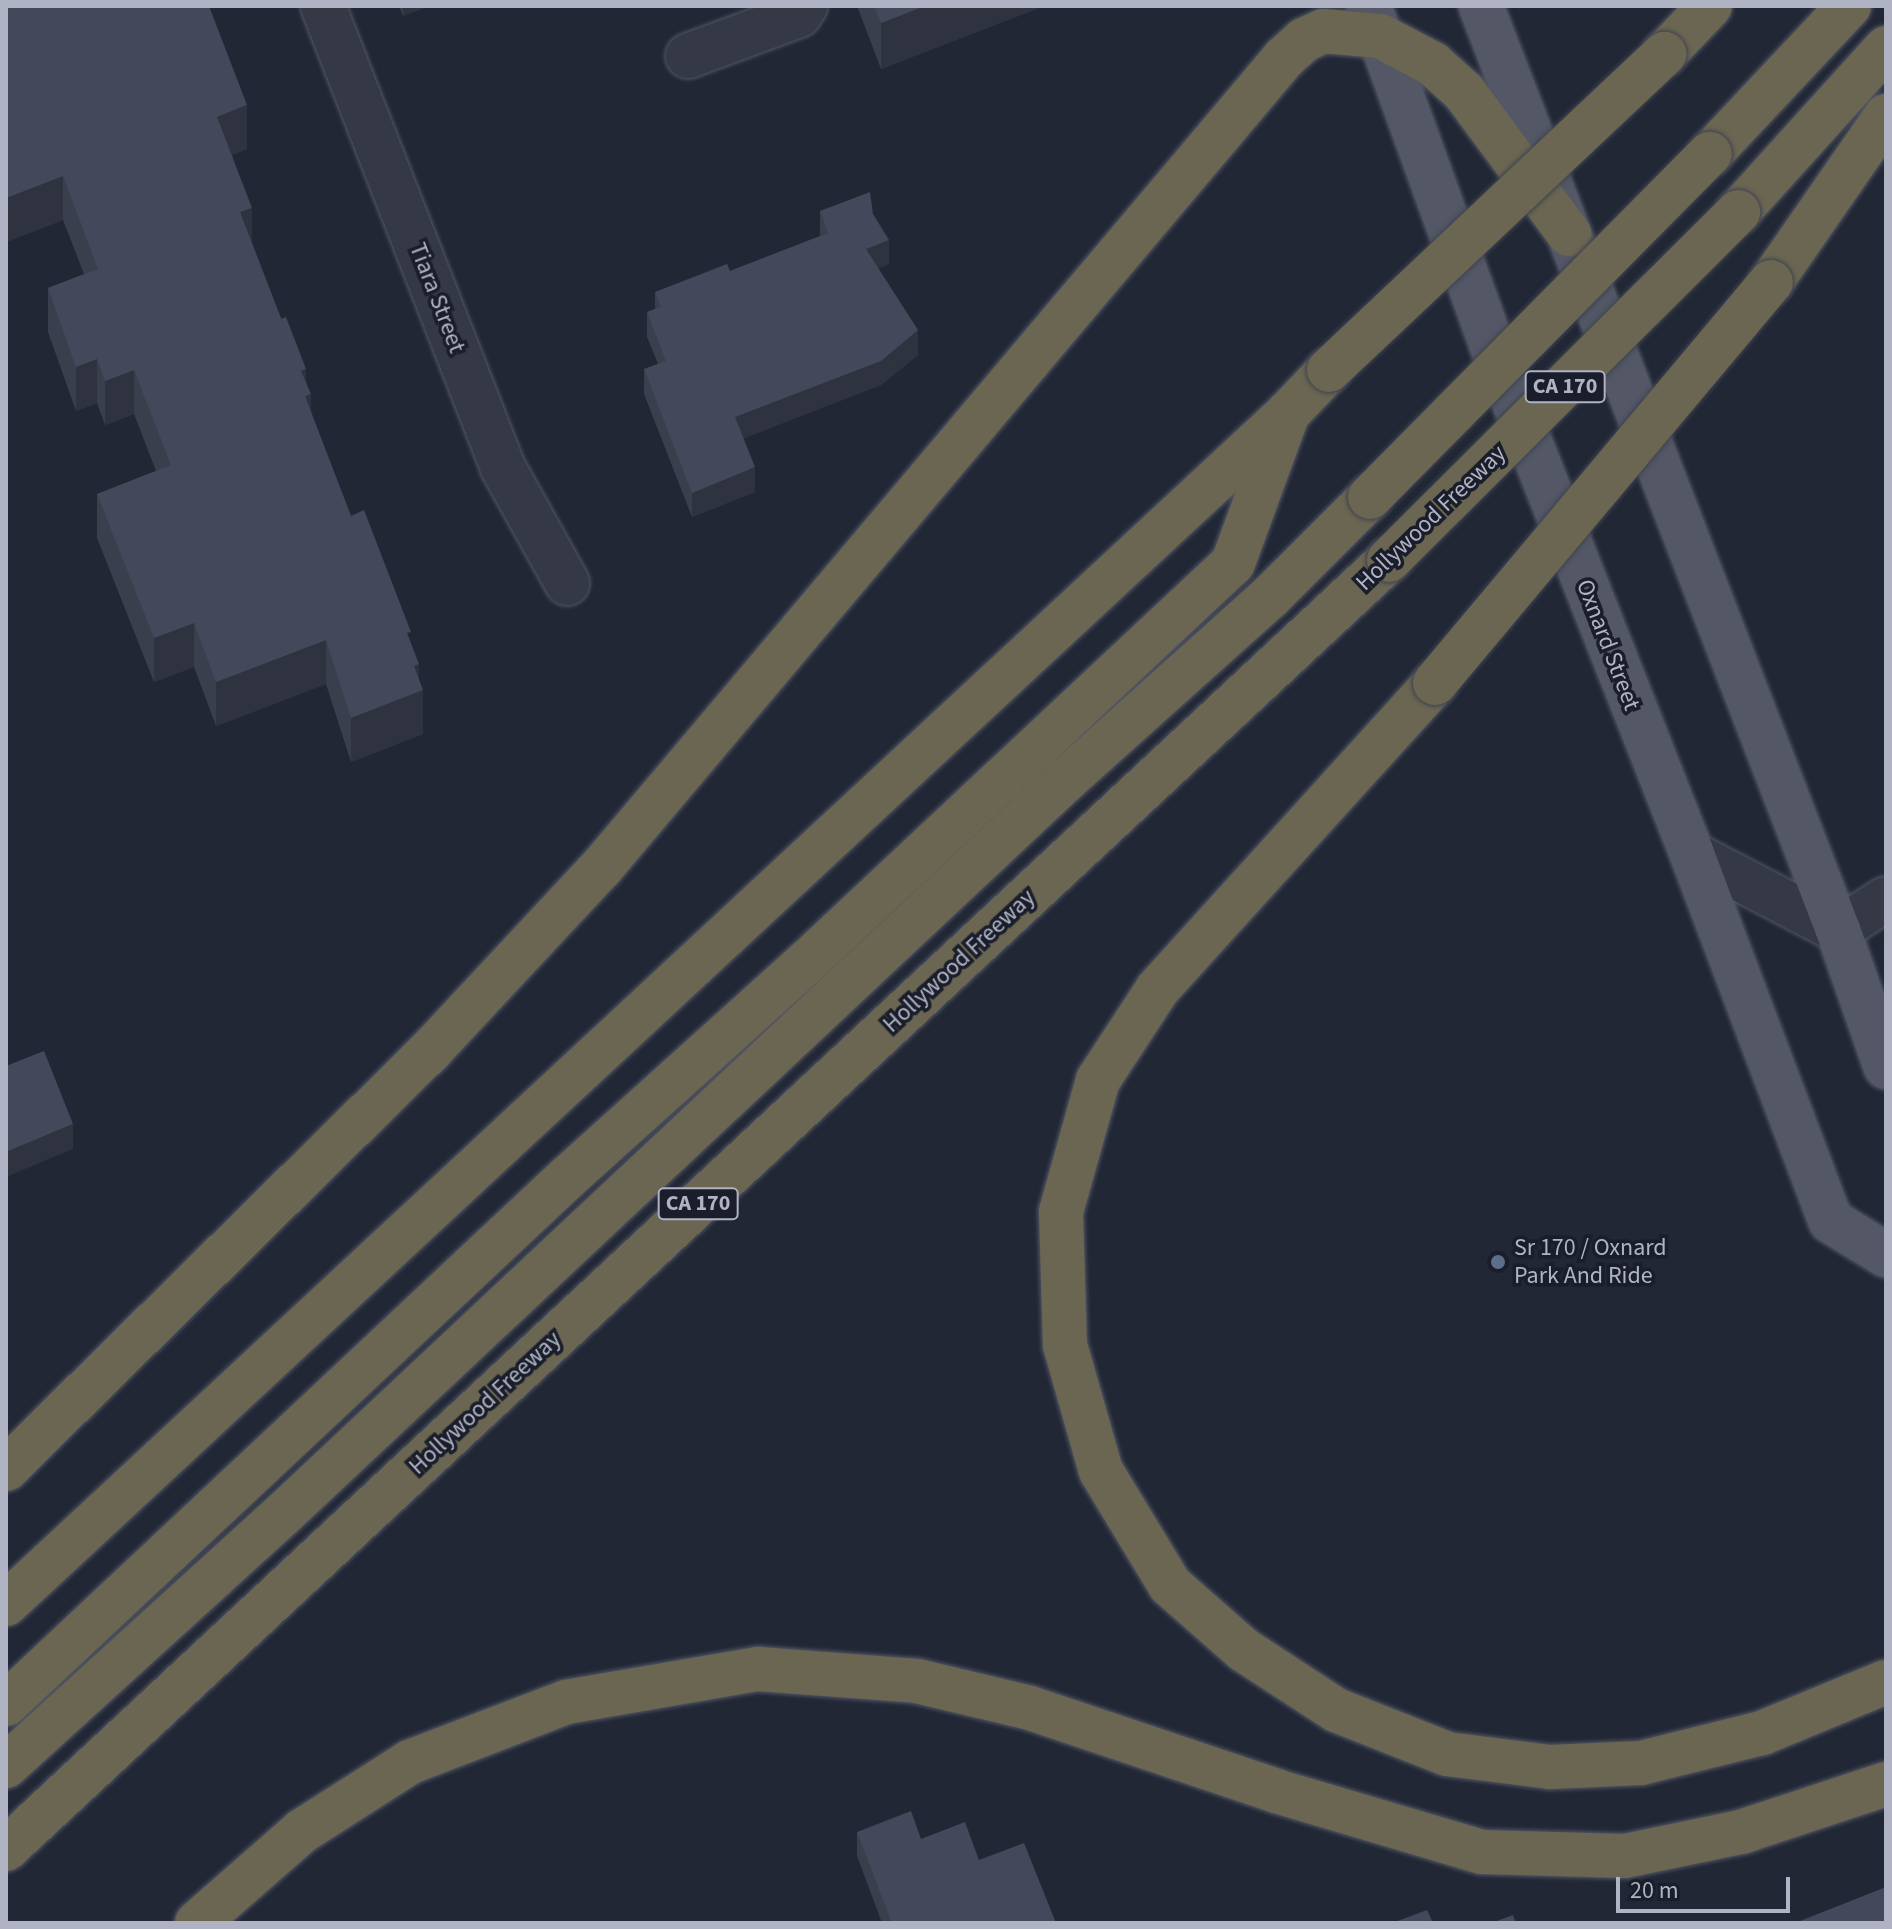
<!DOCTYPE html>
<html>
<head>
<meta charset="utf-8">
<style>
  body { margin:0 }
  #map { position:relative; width:1892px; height:1929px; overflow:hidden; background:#212735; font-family:"Source Sans 3",sans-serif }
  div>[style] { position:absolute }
  .roads { filter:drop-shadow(0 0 2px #525664) drop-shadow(0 0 2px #525664) }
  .minor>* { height:44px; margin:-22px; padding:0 22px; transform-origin:22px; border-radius:22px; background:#353946 }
  .major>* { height:44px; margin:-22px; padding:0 22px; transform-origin:22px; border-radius:22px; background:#535766 }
  .highway>* { height:44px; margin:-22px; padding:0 22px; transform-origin:22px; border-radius:22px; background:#6b6652 }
  .bridges { filter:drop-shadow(0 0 2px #3f4350) drop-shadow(0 0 2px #3f4350) }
  .highway-bridge>* { height:44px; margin:-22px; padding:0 22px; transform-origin:22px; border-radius:22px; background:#6b6652 }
  .wall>* { inset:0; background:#3a3f4d }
  .shaded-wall>* { inset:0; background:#2f333f }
  .building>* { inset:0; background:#43495a }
  .dots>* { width:22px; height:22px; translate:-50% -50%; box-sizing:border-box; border:4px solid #1a1e2a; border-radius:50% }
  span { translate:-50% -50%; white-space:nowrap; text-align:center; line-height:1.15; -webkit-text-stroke:7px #1a1e2a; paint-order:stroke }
  .shield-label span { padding:2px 6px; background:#1a1e2a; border:2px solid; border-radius:6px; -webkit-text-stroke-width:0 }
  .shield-label { font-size:22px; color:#afb3c3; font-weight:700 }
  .street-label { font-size:24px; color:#afb3c3 }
  .poi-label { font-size:24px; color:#afb3c3 }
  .left { translate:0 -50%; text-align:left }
  .frame { position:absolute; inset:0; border:8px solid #afb3c3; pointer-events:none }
  .scale { position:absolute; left:1616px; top:1877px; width:174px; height:36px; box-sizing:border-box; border:4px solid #afb3c3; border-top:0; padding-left:10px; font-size:24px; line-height:28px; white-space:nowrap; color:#afb3c3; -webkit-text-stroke:6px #1a1e2a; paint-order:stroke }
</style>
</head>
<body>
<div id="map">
  <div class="roads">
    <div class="minor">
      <div style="left:323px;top:6px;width:494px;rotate:68.7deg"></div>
      <div style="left:502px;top:466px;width:134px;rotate:60.9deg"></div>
      <div style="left:688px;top:56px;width:118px;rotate:-20.3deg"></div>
      <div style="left:799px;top:15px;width:11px;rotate:-56deg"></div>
      <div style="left:1692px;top:854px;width:165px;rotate:27.5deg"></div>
      <div style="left:1838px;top:930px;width:57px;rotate:-32.9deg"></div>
    </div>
    <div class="major">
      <div style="left:1369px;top:6px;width:362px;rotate:70.1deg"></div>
      <div style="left:1492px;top:346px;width:546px;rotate:68.51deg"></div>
      <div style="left:1692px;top:854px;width:392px;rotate:69.3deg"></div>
      <div style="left:1831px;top:1221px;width:65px;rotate:31.7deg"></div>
      <div style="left:1481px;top:6px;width:991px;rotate:68.88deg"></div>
      <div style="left:1838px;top:930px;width:145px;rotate:70.7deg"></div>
    </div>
    <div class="highway">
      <div style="left:1664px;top:54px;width:66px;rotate:-46.2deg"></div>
      <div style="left:1710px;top:154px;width:203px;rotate:-46.8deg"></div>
      <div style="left:1738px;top:212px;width:221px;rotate:-47.9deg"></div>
      <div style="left:1771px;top:282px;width:202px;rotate:-55.3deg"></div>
      <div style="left:1435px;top:683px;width:414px;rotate:132.2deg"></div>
      <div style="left:1157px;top:990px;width:108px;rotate:123.2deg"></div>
      <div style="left:1098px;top:1080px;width:137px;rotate:105.7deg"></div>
      <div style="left:1061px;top:1212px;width:133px;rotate:88.3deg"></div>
      <div style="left:1065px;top:1345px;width:131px;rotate:74.1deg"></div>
      <div style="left:1101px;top:1471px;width:133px;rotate:58.8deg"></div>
      <div style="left:1170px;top:1585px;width:98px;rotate:41.3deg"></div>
      <div style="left:1244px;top:1650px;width:110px;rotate:33.1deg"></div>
      <div style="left:1336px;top:1710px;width:119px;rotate:21.6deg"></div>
      <div style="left:1447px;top:1754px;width:104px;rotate:7.2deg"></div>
      <div style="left:1550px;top:1767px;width:91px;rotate:-2.5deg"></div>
      <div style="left:1641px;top:1763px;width:125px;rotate:-13.9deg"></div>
      <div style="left:1762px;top:1733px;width:134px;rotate:-22.4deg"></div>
      <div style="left:6px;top:1469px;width:598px;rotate:-44.59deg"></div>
      <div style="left:432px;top:1049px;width:248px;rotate:-47deg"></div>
      <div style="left:601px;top:868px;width:1060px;rotate:-49.86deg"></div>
      <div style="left:1284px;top:58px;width:27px;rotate:-42deg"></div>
      <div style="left:1304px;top:40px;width:21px;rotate:-25deg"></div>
      <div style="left:1323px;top:31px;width:57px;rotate:5deg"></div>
      <div style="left:1380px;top:36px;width:60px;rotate:27.8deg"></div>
      <div style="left:1433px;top:64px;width:42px;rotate:42.1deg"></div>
      <div style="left:1464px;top:92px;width:177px;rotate:53.5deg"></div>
      <div style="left:6px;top:1604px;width:1750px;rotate:-42.89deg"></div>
      <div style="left:1288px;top:413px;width:59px;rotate:-46.4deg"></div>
      <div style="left:6px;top:1704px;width:769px;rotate:-43.16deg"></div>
      <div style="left:567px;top:1178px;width:324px;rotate:-42deg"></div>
      <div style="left:808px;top:961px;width:582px;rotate:-43.12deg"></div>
      <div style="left:1233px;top:563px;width:160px;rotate:-69.9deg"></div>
      <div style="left:6px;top:1766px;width:373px;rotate:-42.3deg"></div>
      <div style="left:282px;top:1515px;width:1077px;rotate:-43.16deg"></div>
      <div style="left:1068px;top:778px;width:271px;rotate:-41.9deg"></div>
      <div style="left:1270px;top:597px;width:141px;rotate:-45deg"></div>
      <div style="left:6px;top:1849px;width:1891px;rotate:-42.99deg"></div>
      <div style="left:197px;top:1923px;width:140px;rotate:-41.2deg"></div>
      <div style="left:302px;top:1831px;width:128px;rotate:-32.6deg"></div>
      <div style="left:410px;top:1762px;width:167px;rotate:-21deg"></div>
      <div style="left:566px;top:1702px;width:195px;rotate:-9.8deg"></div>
      <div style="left:758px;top:1669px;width:159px;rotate:4.3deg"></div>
      <div style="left:917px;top:1681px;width:116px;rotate:13.4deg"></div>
      <div style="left:1030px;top:1708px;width:260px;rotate:18.6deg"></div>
      <div style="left:1276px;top:1791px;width:215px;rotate:16.5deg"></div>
      <div style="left:1482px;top:1852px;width:143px;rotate:1.6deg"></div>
      <div style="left:1625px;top:1856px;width:118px;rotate:-11.7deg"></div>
      <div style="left:1741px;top:1832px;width:153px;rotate:-18.3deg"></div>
    </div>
  </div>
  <div class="bridges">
    <div class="highway-bridge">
      <div style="left:1329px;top:370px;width:461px;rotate:-43.3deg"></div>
      <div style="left:1370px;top:497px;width:483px;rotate:-45.3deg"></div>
      <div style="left:1389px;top:560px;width:493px;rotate:-44.9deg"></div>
      <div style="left:1435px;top:683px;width:523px;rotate:-50.04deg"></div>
    </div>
  </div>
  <div class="wall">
    <div style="clip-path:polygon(6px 6px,247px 149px,232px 155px,252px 243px,306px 382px,311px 413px,351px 516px,411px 643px,419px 679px,423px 734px,351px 762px,326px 684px,216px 726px,194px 667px,154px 682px,97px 538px,97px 494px,156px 471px,134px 414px,105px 425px,97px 403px,76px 411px,48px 332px,48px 288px,84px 274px,63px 220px,6px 242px)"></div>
    <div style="clip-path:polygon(399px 6px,429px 6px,403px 16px)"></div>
    <div style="clip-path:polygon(857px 6px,1044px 6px,881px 69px)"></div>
    <div style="clip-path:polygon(820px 211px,873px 214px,889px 264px,878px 269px,918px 355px,881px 385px,743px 438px,755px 492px,692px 517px,644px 394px,644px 369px,658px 364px,647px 337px,647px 312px,655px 309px,655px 292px,730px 271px,820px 236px)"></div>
    <div style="clip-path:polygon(857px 1832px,921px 1839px,979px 1860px,1056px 1923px,882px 1923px,857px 1856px)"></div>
  </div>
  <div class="shaded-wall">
    <div style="clip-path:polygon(403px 6px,429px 6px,403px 16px)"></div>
    <div style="clip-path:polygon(925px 6px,1044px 6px,881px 69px,881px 23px)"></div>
    <div style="clip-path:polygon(247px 105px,247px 149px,217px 161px,217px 117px)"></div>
    <div style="clip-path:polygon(63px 176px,63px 220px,6px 242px,6px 198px)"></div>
    <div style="clip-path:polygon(252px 208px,252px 252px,240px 212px)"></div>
    <div style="clip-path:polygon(889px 240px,889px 264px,866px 274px,866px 249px)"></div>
    <div style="clip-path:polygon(918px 330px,918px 355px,881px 385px,735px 442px,735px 417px)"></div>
    <div style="clip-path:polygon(97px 359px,97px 403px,76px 411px,76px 367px)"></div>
    <div style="clip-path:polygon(306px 369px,306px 396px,311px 394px,311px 438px,301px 371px)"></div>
    <div style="clip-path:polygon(134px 370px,134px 414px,105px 425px,105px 381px)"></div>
    <div style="clip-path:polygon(755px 467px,755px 492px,692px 517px,692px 493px)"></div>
    <div style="clip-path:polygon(194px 623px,194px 667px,154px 682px,154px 638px)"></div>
    <div style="clip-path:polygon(326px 640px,326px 684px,216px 726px,216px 682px)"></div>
    <div style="clip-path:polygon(419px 664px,419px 692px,423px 690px,423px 734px,351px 762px,351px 718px,414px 666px)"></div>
    <div style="clip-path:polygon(73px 1124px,73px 1149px,6px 1177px,6px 1152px)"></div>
  </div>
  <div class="building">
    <div style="clip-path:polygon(6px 6px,209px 6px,247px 105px,217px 117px,252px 208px,240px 212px,281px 319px,286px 317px,306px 369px,301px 371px,311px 394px,305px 396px,351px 516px,364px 510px,411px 632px,407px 633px,419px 664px,414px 666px,423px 690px,351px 718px,326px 640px,216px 682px,194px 623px,154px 638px,97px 494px,171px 465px,134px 370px,105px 381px,97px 359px,76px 367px,48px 288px,98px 269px,63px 176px,6px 198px)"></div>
    <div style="clip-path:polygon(874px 6px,925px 6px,881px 23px)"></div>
    <div style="clip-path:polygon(870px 192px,873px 214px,889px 240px,866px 249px,918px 330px,881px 361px,735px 417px,755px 467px,692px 493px,644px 369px,666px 361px,647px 312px,661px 307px,655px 292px,727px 264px,730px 271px,828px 233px,820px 211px)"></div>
    <div style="clip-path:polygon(44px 1051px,73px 1124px,6px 1152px,6px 1066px)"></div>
    <div style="clip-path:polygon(911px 1811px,921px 1839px,965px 1822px,979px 1860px,1024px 1843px,1056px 1923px,892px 1923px,857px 1832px)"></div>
    <div style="clip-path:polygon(1886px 1887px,1886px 1923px,1795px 1923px)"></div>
    <div style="clip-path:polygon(1427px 1910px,1433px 1923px,1392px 1923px)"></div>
    <div style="clip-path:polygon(1513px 1915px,1516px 1923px,1491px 1923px)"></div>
  </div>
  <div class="dots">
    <div style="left:1498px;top:1262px;background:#5c6f8a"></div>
  </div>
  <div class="shield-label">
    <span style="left:1565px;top:387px">CA 170</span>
    <span style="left:698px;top:1204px">CA 170</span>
  </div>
  <div class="street-label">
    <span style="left:437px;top:298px;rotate:69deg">Tiara Street</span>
    <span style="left:1431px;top:518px;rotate:-44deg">Hollywood Freeway</span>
    <span style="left:1608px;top:645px;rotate:69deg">Oxnard Street</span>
    <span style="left:959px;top:961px;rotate:-43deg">Hollywood Freeway</span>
    <span style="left:485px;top:1403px;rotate:-43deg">Hollywood Freeway</span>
  </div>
  <div class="poi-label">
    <span class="left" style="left:1514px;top:1262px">Sr 170 / Oxnard<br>Park And Ride</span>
  </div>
  <div class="frame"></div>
  <div class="scale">20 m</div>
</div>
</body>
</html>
